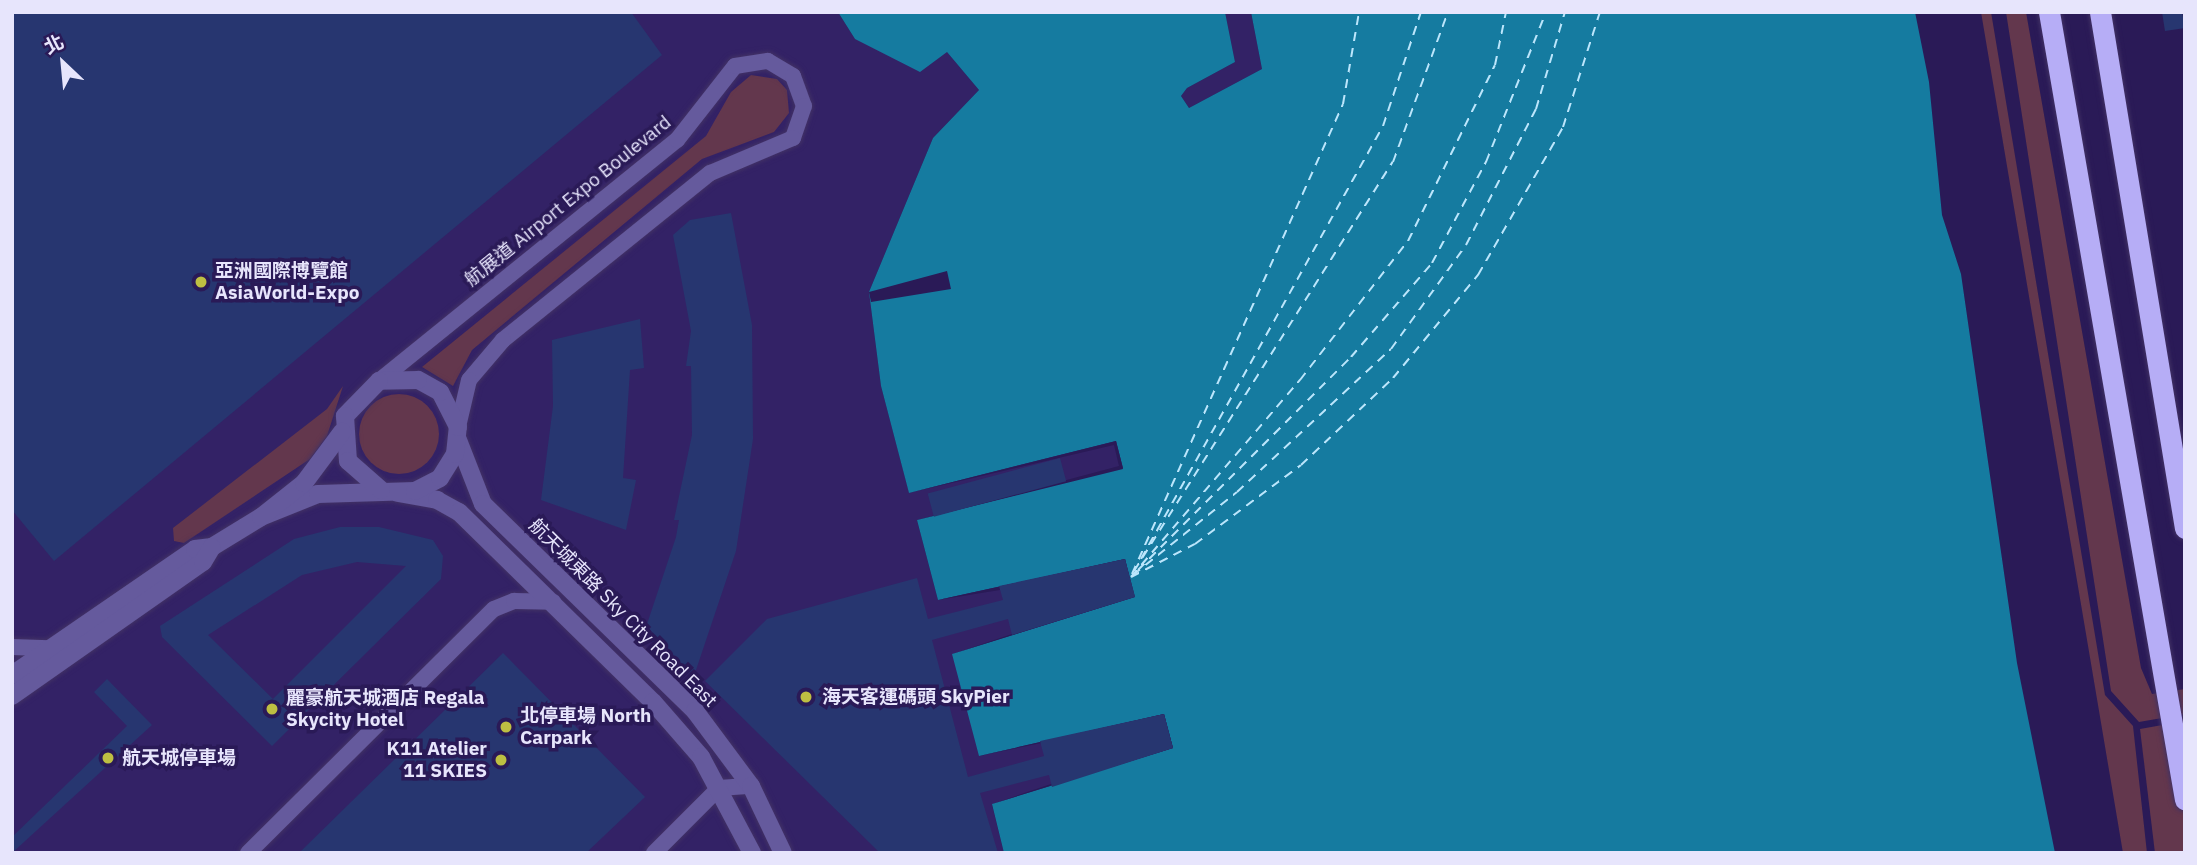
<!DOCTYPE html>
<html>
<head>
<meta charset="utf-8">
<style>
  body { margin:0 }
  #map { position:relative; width:2197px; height:865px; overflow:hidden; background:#2a1a57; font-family:"IBM Plex Sans","Noto Sans TC",sans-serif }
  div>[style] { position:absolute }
  .built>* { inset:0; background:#326 }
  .green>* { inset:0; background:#63374d }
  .round { border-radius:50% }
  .water>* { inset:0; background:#157ba0 }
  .pier>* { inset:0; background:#2a1a57 }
  .ferry>* { height:2px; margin-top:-1px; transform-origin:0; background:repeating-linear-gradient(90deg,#bce6fc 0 9px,transparent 0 16px) }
  .building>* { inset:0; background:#273670; transform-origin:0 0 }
  .roads { filter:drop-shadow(0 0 2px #423265) drop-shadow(0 0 2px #423265) }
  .street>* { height:16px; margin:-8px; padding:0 8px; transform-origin:8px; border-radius:8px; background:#655a9d }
  .secondary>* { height:18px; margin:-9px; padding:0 9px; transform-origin:9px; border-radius:9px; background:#655a9d }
  .highway>* { height:21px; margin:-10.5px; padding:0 10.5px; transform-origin:10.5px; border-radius:10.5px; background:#b6adf6 }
  .dots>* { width:19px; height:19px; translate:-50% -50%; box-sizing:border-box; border:4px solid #2a1a57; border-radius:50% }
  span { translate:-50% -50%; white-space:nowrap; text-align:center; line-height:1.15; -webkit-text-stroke:7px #2a1a57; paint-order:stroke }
  .street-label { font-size:19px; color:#e7e5fc }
  .poi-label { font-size:19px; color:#e7e5fc; font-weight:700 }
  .left { translate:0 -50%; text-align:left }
  .right { translate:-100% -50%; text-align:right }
  .frame { position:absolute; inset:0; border:14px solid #e7e5fc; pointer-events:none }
  .north { position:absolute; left:28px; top:28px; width:70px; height:70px; -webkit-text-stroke:5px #2a1a57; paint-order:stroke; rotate:334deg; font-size:19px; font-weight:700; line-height:28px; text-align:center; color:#e7e5fc }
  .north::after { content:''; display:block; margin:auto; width:24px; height:32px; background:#e7e5fc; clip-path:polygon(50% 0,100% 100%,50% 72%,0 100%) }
</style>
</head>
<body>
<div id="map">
  <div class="built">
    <div style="clip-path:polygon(12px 12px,838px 12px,855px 39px,947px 52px,979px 90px,933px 138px,869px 292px,881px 386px,909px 492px,1116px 441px,1123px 469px,917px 520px,938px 600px,1125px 559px,980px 756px,1040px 741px,1173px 748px,992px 805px,1004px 853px,12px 853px)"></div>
    <div style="clip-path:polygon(1225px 12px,1251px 12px,1262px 69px,1189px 108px,1181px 96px,1187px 88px,1235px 62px)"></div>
  </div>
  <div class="green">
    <div style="clip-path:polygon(1981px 12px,1991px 12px,2105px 695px,2133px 726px,2147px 853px,2123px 853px)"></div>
    <div style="clip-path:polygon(2006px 12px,2026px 12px,2141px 668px,2152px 694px,2185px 689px,2185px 714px,2139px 722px,2111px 691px)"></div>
    <div style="clip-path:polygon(751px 75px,777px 79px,787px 90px,789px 113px,774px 132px,702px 159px,472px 350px,453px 386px,422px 367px,706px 136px,731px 92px)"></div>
    <div style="clip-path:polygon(343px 386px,327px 436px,310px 459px,184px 543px,174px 541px,173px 528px,327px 409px)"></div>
    <div class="round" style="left:359px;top:394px;width:80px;height:80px"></div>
    <div style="clip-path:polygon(2185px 721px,2185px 853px,2155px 853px,2140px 729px)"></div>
  </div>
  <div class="water">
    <div style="clip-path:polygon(838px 12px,1225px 12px,1235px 62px,1187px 88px,1181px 96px,1189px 108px,1262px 69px,1251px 12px,1915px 12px,1929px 82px,1942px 215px,1961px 274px,2017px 663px,2055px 853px,1004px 853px,992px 804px,1173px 748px,1164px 714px,979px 756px,952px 654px,1134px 597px,1125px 559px,938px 600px,917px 520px,1123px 468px,1116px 441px,909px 493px,881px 386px,869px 292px,933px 138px,979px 90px,947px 52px,920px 72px,855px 39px)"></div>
  </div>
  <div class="pier">
    <div style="clip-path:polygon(947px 271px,951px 289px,871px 302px,869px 292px)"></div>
    <div style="clip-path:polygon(1116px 441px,1123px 469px,917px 520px,1119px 466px,1114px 445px,909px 493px)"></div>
    <div style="clip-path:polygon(1125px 559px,1135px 597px,952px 654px,1131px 594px,1000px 590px,938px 600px)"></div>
    <div style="clip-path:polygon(1164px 714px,1173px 748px,992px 804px,1051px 784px,1162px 718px,979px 756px)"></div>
  </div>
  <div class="ferry">
    <div style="left:1141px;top:559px;width:496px;rotate:-60.8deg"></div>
    <div style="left:1383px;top:126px;width:120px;rotate:-71.6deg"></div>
    <div style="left:1138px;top:570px;width:301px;rotate:-45deg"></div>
    <div style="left:1351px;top:357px;width:124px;rotate:-49.2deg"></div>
    <div style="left:1432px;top:263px;width:115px;rotate:-61.9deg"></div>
    <div style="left:1486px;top:162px;width:162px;rotate:-68.2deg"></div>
    <div style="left:1134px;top:571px;width:484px;rotate:-57.7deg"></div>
    <div style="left:1393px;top:162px;width:160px;rotate:-69.9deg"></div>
    <div style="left:1132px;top:574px;width:515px;rotate:-65.82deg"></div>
    <div style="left:1343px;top:104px;width:93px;rotate:-80.1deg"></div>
    <div style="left:1133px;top:575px;width:133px;rotate:-38.6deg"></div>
    <div style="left:1237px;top:492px;width:210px;rotate:-42.9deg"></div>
    <div style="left:1391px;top:349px;width:128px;rotate:-54.2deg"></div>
    <div style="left:1466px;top:245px;width:153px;rotate:-62.8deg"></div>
    <div style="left:1536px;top:109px;width:101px;rotate:-73.4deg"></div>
    <div style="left:1131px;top:577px;width:72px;rotate:-27.3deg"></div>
    <div style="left:1195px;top:544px;width:132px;rotate:-36.7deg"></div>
    <div style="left:1301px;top:465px;width:127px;rotate:-43.4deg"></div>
    <div style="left:1393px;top:378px;width:134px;rotate:-50.5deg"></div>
    <div style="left:1478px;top:275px;width:171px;rotate:-60.1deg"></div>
    <div style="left:1563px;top:127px;width:121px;rotate:-72.2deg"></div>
    <div style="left:1131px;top:577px;width:260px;rotate:-49.4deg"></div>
    <div style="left:1300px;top:380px;width:176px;rotate:-52.2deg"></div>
    <div style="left:1408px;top:241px;width:196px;rotate:-63.7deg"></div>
    <div style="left:1495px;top:65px;width:54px;rotate:-78.3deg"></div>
  </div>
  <div class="building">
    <div style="clip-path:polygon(12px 12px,631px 12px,662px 55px,54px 561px,12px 510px)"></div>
    <div style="clip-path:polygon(2162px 12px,2182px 12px,2185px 28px,2165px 31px)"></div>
    <div style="clip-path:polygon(731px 213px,752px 325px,753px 439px,736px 551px,696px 670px,685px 674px,644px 633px,676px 537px,679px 520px,674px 520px,692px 435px,691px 366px,686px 366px,691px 331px,673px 235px,690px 220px)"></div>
    <div style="clip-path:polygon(640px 319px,644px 368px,630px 370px,623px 478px,636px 480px,626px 530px,541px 500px,553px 406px,552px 340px)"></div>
    <div style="left:1060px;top:458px;width:24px;height:137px;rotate:75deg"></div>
    <div style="clip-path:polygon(evenodd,379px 527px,433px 540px,443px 556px,441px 579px,272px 746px,162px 637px,160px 626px,294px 539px,340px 527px,379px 527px,357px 562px,406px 566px,273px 699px,208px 635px,302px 575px,357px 562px)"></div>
    <div style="clip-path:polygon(1125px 559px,1135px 597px,1012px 635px,1008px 619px,932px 640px,968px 777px,1044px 756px,1040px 741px,1164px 714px,1173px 748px,1052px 787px,1049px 775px,980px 793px,998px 853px,880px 853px,705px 681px,767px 619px,917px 578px,928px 619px,1003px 600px,999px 586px)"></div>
    <div style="clip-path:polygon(503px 653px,645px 797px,586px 853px,299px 853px)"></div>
    <div style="clip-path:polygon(107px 679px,152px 725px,12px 853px,12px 837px,127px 726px,94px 692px)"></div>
  </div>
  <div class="roads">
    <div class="street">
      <div style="left:379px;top:381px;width:383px;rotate:-39deg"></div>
      <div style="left:677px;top:140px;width:94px;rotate:-51.9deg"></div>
      <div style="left:735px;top:66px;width:33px;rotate:-9deg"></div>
      <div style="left:768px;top:61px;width:29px;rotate:31deg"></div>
      <div style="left:793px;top:76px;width:32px;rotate:70deg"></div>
      <div style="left:804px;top:106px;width:34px;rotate:109deg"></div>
      <div style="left:793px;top:138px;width:90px;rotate:157.1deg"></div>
      <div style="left:710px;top:173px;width:266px;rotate:141.1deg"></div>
      <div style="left:503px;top:340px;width:52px;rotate:130.4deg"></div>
      <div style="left:469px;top:380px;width:48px;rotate:103.2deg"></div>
      <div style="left:12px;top:647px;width:37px;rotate:2deg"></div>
      <div style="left:248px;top:853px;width:346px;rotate:-44.8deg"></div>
      <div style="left:494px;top:609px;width:22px;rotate:-22deg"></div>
      <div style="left:514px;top:601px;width:39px;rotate:1deg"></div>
      <div style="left:654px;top:853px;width:92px;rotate:-45deg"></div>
      <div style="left:719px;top:788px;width:32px;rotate:-4deg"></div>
    </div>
    <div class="secondary">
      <div style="left:458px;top:440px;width:69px;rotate:68.7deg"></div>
      <div style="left:483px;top:504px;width:296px;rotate:44.3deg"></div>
      <div style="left:695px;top:711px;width:94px;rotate:53.3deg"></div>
      <div style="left:751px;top:786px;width:74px;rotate:64.5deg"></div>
      <div style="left:398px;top:493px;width:40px;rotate:10deg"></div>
      <div style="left:437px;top:500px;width:25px;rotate:29deg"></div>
      <div style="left:459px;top:512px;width:272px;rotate:44.4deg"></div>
      <div style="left:653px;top:702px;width:73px;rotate:48.9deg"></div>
      <div style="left:701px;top:757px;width:109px;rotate:62deg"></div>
      <div style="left:261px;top:517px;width:61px;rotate:-22deg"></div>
      <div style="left:318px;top:494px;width:97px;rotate:-1.8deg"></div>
      <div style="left:415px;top:491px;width:28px;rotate:-27deg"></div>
      <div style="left:440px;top:478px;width:28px;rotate:-58deg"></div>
      <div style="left:455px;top:454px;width:27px;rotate:-84deg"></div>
      <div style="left:458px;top:427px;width:39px;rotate:-117deg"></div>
      <div style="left:440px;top:392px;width:25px;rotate:-151deg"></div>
      <div style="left:418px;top:380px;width:39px;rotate:179deg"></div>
      <div style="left:379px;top:381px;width:49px;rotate:134.2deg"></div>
      <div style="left:345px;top:416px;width:45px;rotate:86.2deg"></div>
      <div style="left:348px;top:461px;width:44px;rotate:41.3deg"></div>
      <div style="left:12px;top:675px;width:222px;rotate:-34.5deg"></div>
      <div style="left:195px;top:549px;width:17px;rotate:-7deg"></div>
      <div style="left:212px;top:547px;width:57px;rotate:-31.5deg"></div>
      <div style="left:261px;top:517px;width:55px;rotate:-38.3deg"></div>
      <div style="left:304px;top:483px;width:64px;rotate:-53.3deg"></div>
      <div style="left:12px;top:696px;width:233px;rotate:-35.1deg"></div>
      <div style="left:203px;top:562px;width:17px;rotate:-59deg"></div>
    </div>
    <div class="highway">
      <div style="left:2049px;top:12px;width:799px;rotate:80.2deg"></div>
      <div style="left:2100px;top:12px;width:523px;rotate:80.65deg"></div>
    </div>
  </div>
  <div class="dots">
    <div style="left:201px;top:282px;background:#bebf42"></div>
    <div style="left:806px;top:697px;background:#bebf42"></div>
    <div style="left:272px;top:709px;background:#bebf42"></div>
    <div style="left:506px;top:727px;background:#bebf42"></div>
    <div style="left:108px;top:758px;background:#bebf42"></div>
    <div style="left:501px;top:760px;background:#bebf42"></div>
  </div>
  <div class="street-label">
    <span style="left:568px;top:201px;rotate:-39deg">航展道 Airport Expo Boulevard</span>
    <span style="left:623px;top:613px;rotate:45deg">航天城東路 Sky City Road East</span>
  </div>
  <div class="poi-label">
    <span class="left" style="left:215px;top:282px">亞洲國際博覽館<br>AsiaWorld-Expo</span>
    <span class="left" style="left:822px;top:697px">海天客運碼頭 SkyPier</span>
    <span class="left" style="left:286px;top:709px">麗豪航天城酒店 Regala<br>Skycity Hotel</span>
    <span class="left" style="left:520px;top:727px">北停車場 North<br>Carpark</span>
    <span class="right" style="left:487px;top:760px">K11 Atelier<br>11 SKIES</span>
    <span class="left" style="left:122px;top:758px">航天城停車場</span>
  </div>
  <div class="frame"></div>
  <div class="north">北</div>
</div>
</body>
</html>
